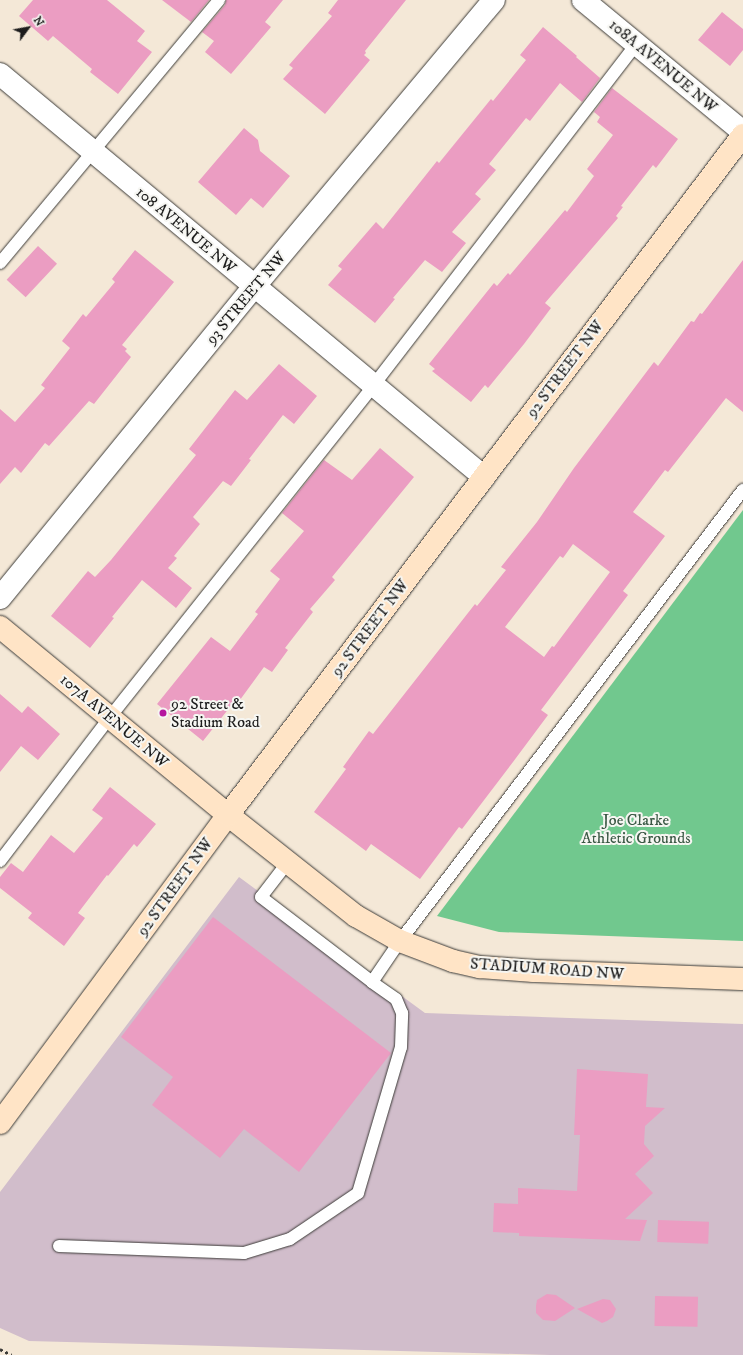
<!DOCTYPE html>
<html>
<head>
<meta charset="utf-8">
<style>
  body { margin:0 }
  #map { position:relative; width:743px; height:1355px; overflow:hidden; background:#f4e8d7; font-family:"IM FELL DW Pica",serif }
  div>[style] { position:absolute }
  .industrial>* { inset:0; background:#d1bdcb }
  .green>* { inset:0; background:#71c88e }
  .building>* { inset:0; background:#eb9dc2; transform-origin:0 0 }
  .path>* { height:2.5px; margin-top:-1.25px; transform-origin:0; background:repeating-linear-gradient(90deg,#3c3b38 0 3px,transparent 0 6px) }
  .roads { filter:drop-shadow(0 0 1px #3c3b38) drop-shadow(0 0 1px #3c3b38) }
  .lane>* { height:12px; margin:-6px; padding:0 6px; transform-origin:6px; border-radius:6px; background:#fff }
  .street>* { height:22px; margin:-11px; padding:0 11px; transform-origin:11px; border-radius:11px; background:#fff }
  .secondary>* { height:22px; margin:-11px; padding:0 11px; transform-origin:11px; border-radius:11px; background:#ffe4c6 }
  .dots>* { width:11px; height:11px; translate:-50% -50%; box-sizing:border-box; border:2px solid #f6f6f2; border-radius:50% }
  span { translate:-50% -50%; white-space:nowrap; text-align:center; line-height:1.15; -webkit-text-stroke:4px #f6f6f2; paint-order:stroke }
  .street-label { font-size:16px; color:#1c1c1c }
  .poi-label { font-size:16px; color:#1c1c1c }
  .left { translate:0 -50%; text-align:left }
  .park-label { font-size:16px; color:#3a5844 }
  .north { position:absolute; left:8px; top:8px; width:40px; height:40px; -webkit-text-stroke:3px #f6f6f2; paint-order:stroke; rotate:58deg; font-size:11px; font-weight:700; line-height:16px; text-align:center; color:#1c1c1c }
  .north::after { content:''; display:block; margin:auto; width:14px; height:18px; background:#1c1c1c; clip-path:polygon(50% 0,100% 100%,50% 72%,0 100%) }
</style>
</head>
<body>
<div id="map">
  <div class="industrial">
    <div style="clip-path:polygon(239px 877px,425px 1013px,743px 1024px,743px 1355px,550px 1355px,29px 1341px,0 1328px,0 1192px)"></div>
  </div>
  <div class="green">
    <div style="clip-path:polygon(743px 510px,743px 941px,499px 932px,437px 916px)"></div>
  </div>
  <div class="building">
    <div style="clip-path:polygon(33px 0,107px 0,145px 31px,137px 41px,152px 52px,118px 94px,90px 72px,92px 69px,53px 36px,48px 41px,19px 16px)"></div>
    <div style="clip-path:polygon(162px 0,209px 0,191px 22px)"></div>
    <div style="clip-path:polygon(226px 0,283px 0,265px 22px,271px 27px,231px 74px,205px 52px,214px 41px,202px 32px,225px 5px)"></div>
    <div style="clip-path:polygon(338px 0,406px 0,365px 51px,366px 53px,364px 55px,370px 60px,325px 114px,283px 79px,293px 68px,289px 65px,332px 16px,328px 13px)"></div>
    <div style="clip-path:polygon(722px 12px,743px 29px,743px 50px,730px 66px,698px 40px)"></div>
    <div style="clip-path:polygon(543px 27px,577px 56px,576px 57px,600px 78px,582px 102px,560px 83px,530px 121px,526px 118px,489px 164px,496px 170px,475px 194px,481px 199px,452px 232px,466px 243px,442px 272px,425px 260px,393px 298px,395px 299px,375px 323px,328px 285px,342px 269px,338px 266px,376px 222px,383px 229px,437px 161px,439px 163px,491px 99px,493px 101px,526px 60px,520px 55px)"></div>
    <div style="clip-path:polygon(612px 88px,678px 139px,656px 168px,653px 165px,621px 206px,623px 207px,616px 216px,618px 218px,545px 303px,551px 308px,524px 344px,488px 388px,485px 385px,471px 402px,432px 371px,435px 369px,429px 364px,494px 283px,497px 286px,508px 273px,510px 275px,565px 210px,567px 212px,594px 176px,587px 169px,613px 135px,597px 122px,600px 117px,594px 112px)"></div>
    <div style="clip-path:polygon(244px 128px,258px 140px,260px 151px,290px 176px,263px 208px,251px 198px,236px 215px,198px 182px)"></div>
    <div style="left:38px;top:246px;width:26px;height:46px;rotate:43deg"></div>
    <div style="clip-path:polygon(135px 250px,174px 282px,122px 345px,127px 349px,125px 351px,131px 357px,94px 404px,89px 401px,49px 446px,45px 443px,21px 473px,15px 467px,0 484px,0 409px,15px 422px,45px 388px,41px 385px,70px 348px,62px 341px,83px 314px,86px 317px,115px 282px,112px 279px)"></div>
    <div style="clip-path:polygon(evenodd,743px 260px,743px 412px,726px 398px,668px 472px,665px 470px,633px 512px,665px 536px,623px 591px,628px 595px,541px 710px,548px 715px,513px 762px,462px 829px,459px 827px,420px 879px,371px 844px,366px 851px,314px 812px,346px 769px,343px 767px,369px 731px,373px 734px,475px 604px,477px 606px,506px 570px,501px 567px,537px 522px,574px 468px,654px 362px,658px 366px,691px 321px,694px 322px,700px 313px,702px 314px,743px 260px,573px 544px,610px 572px,554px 647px,552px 646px,544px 657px,505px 627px,560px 556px,563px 558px,573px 544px)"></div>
    <div style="clip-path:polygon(279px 364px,317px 396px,294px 424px,283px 415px,249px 459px,251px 460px,231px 486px,223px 481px,193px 517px,200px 524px,174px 556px,177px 558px,168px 568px,192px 588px,176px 608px,142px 580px,112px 617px,114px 618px,90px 648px,51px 616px,88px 571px,95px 577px,111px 560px,196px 455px,189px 449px,235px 390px,247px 400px)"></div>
    <div style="clip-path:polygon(380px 448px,414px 477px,332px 577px,335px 580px,310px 609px,313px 612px,285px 648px,288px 650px,272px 672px,264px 667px,237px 704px,234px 702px,203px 741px,157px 704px,211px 637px,230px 651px,258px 614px,255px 612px,280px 579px,270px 571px,304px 531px,282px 513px,324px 460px,352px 480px)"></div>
    <div style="clip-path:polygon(0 694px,22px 713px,28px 706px,60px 734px,38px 760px,21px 746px,0 772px)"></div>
    <div style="clip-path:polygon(110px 787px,156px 824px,137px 847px,134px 844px,108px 876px,107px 875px,78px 913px,85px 918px,64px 946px,28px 918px,32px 913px,0 888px,0 877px,11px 863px,23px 872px,51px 835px,74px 853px,103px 818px,92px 810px)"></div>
    <div style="clip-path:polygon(213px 917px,391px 1053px,299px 1172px,244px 1129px,220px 1158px,152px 1105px,173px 1077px,121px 1037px)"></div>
    <div style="clip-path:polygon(577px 1069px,648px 1074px,646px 1107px,665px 1108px,645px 1126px,644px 1144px,654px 1156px,635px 1174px,653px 1193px,625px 1219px,647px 1220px,640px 1241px,519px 1236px,519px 1233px,493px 1232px,494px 1203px,518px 1204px,518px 1188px,577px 1191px,580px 1135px,574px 1135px)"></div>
    <div style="left:658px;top:1220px;width:51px;height:22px;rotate:2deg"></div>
    <div style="clip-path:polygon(547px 1294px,556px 1295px,575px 1308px,555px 1321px,543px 1320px,536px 1313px,536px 1306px,537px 1300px)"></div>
    <div style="left:655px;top:1296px;width:43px;height:30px;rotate:1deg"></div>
    <div style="clip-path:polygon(603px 1299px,610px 1300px,616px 1309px,613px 1317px,607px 1321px,602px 1323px,577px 1309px)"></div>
  </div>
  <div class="path">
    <div style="left:0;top:1349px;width:13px;rotate:27deg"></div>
  </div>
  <div class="roads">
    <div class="lane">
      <div style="left:0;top:263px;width:342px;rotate:-50.2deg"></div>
      <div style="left:0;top:861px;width:181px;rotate:-52.6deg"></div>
      <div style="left:110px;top:717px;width:423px;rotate:-51.5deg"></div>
      <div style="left:373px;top:386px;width:431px;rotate:-52.4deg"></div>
      <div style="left:288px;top:862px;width:44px;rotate:127.6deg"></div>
      <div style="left:261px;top:897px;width:140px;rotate:37.4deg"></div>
      <div style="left:372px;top:982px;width:50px;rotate:-55.7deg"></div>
      <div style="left:400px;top:941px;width:567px;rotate:-52.75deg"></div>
      <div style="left:59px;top:1246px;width:185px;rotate:2.2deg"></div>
      <div style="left:244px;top:1253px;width:48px;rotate:-16.9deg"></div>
      <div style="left:290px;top:1239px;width:82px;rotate:-34.1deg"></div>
      <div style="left:358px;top:1193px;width:152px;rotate:-73.6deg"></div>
      <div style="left:401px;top:1047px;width:34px;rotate:-88deg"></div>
      <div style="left:402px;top:1013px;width:15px;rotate:-113deg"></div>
      <div style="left:396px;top:999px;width:29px;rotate:-145deg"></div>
    </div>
    <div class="street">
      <div style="left:583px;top:0;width:207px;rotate:39.5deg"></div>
      <div style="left:0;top:74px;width:630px;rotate:39.78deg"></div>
      <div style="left:0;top:598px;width:402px;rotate:-50.8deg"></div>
      <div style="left:254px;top:287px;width:374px;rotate:-50.1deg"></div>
    </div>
    <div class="secondary">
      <div style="left:0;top:627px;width:296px;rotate:39.5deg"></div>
      <div style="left:228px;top:815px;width:163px;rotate:38.3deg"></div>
      <div style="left:356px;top:916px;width:51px;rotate:29.6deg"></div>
      <div style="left:400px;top:941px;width:57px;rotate:20.7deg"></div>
      <div style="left:453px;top:961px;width:28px;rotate:13deg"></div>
      <div style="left:480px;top:967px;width:54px;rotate:4.2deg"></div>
      <div style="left:534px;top:971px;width:209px;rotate:2.2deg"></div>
      <div style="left:0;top:1123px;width:383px;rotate:-53.5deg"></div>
      <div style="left:228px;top:815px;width:853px;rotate:-52.86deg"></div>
    </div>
  </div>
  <div class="dots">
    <div style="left:163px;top:713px;background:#b5179e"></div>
  </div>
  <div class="street-label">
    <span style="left:663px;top:66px;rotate:40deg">108A AVENUE NW</span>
    <span style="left:186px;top:230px;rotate:40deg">108 AVENUE NW</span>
    <span style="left:246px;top:298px;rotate:-50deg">93 STREET NW</span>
    <span style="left:565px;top:369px;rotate:-53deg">92 STREET NW</span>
    <span style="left:370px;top:628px;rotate:-53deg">92 STREET NW</span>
    <span style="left:114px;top:721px;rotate:40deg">107A AVENUE NW</span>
    <span style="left:175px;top:887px;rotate:-54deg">92 STREET NW</span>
    <span style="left:547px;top:969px;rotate:4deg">STADIUM ROAD NW</span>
  </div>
  <div class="poi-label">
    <span class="left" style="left:171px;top:713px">92 Street &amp;<br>Stadium Road</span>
  </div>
  <div class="park-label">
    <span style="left:636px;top:829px">Joe Clarke<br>Athletic Grounds</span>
  </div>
  <div class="north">N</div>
</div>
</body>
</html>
